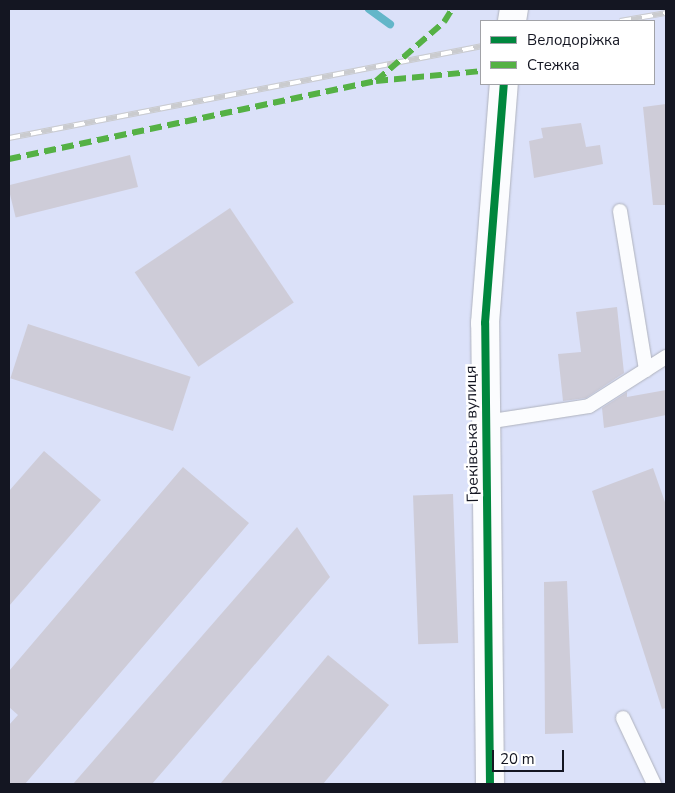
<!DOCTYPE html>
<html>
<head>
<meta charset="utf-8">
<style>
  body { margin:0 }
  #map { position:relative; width:675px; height:793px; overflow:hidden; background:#e7eaf6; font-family:"Nunito Sans",sans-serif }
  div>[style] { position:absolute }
  .built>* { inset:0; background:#dbe1f9 }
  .stream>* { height:8px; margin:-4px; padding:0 4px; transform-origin:4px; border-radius:4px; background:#63b6c9 }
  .building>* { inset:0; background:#ceccd8; transform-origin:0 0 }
  .roads { filter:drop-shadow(0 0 1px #afb2bd) drop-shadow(0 0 1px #afb2bd) }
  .service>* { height:14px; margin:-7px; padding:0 7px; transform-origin:7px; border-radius:7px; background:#fbfcfe }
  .minor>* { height:28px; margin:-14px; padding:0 14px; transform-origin:14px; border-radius:14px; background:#fbfcfe }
  .rail>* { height:5.5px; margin-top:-2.75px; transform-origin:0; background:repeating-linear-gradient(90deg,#fff 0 11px,#cacbce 0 22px); box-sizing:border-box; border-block:1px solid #cacbce }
  .quiet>* { height:6px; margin-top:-3px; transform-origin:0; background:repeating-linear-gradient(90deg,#55b145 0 12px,transparent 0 18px) }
  .cycleway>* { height:8px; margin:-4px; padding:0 4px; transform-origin:4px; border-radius:4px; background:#00873e }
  span { translate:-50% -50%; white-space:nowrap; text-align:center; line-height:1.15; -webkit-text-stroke:5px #fff; paint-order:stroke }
  .street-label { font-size:16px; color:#141622 }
  .frame { position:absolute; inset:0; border:10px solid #141622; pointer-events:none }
  .legend { position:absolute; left:480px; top:20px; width:175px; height:65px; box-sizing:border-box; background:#fff; border:1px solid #a1a2a7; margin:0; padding:6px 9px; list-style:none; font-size:15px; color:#141622 }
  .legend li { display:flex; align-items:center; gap:10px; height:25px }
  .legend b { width:25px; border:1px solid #a1a2a7 }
  .scale { position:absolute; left:492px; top:750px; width:72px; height:22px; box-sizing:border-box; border:2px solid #141622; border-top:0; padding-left:6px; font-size:15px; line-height:18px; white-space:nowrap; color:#141622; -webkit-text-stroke:4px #fff; paint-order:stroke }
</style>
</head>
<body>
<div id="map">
  <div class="built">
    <div style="clip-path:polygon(evenodd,9px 9px,666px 9px,666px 784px,9px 784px,9px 9px,481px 21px,654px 21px,654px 84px,481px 84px,481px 21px)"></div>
  </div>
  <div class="stream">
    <div style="left:369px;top:9px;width:26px;rotate:36deg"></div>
  </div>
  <div class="building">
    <div style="clip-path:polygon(666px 104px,666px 205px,653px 205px,643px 107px)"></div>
    <div style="clip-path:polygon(581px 123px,586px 147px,600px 145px,603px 164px,534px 178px,529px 141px,543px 138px,541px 128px)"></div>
    <div style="left:130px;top:155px;width:33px;height:126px;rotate:76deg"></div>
    <div style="left:230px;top:208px;width:114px;height:115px;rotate:56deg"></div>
    <div style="clip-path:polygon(617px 307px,624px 373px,586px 398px,563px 401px,558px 354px,581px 352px,576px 312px)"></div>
    <div style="left:28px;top:324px;width:171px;height:57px;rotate:18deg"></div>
    <div style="clip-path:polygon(666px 390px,666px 415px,604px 428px,602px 408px,627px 392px,627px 397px)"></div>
    <div style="clip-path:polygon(44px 451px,101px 500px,9px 606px,9px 491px)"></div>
    <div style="clip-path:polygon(183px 467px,249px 523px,25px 784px,9px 784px,9px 725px,18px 715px,9px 707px,9px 671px)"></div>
    <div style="clip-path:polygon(653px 468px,666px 505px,666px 708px,662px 709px,592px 491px)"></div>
    <div style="left:453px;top:494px;width:149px;height:40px;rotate:88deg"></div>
    <div style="clip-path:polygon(297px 527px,330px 577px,152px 784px,73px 784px)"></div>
    <div style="clip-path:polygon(567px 581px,573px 733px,545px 734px,544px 582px)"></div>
    <div style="clip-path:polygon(328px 655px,389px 705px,323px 784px,220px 784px)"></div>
  </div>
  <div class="roads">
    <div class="service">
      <div style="left:620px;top:211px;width:161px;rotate:80.7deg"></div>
      <div style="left:486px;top:422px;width:104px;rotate:-8.8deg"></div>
      <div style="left:589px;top:406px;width:91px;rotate:-32.5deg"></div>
      <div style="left:623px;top:718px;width:73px;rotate:64.8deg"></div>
    </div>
    <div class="minor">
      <div style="left:512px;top:21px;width:12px;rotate:-81deg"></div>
      <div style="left:490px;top:784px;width:461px;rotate:-90.6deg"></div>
      <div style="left:485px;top:323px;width:240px;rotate:-85.5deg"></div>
    </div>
  </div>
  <div class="rail">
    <div style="left:620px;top:21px;width:47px;rotate:-9.9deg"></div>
    <div style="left:9px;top:138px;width:481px;rotate:-11deg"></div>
  </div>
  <div class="quiet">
    <div style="left:376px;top:81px;width:90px;rotate:-40.9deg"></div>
    <div style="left:444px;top:22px;width:15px;rotate:-58deg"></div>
    <div style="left:9px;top:159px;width:375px;rotate:-12deg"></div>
    <div style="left:376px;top:81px;width:105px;rotate:-5.4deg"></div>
  </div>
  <div class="cycleway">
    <div style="left:490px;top:784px;width:461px;rotate:-90.6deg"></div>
    <div style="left:485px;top:323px;width:240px;rotate:-85.5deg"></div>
  </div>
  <div class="street-label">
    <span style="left:472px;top:434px;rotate:-91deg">Греківська вулиця</span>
  </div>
  <div class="frame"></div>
  <ul class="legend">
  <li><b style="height:6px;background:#00873e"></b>Велодоріжка</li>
  <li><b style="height:6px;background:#55b145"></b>Стежка</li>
  </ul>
  <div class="scale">20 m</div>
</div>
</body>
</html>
